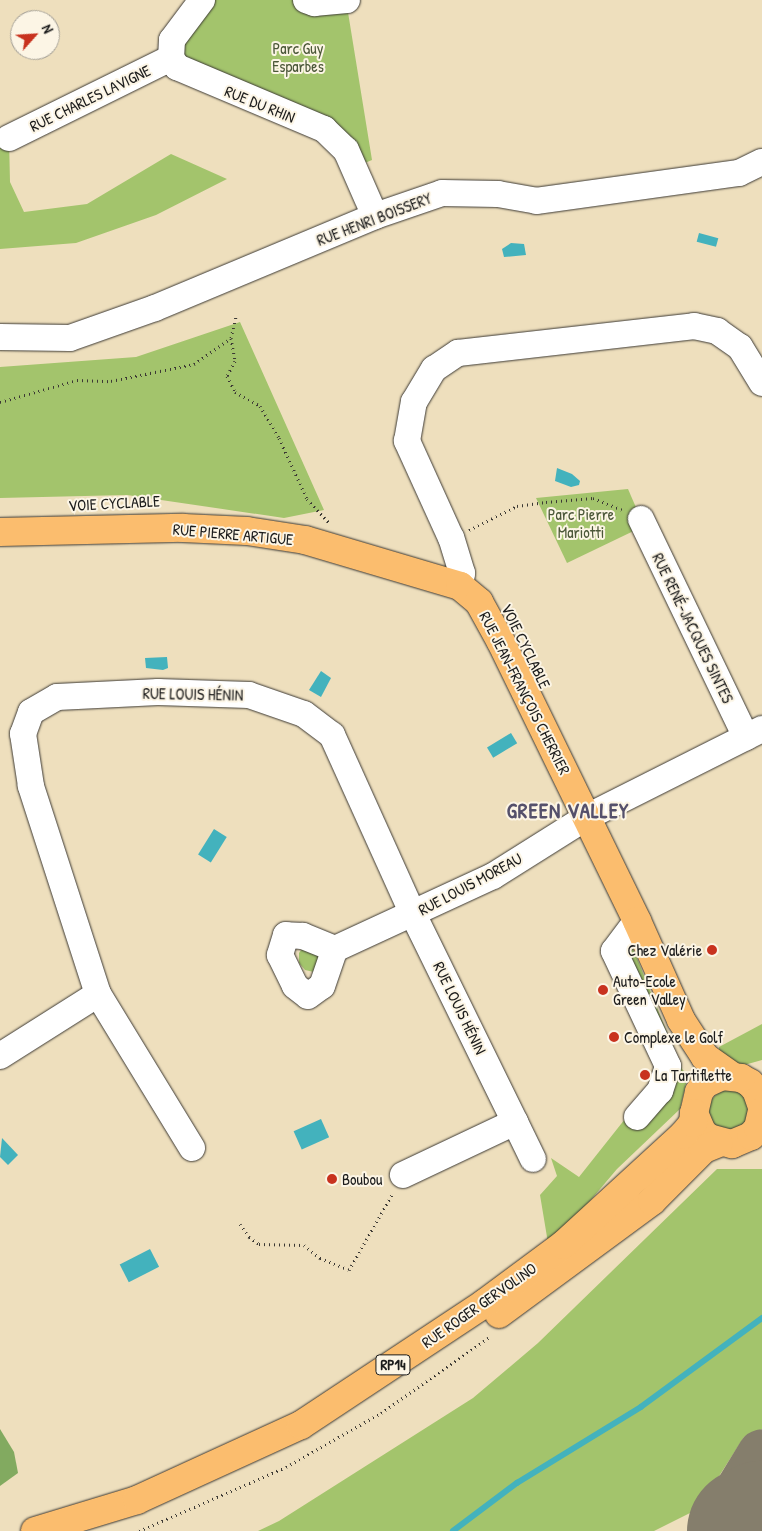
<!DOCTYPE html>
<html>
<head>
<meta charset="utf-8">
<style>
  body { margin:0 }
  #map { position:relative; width:762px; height:1531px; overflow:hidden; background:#eedfbd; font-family:"Patrick Hand",sans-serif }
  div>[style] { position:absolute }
  .green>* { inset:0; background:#a3c46c }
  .round { border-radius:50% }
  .forest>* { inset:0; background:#82aa60 }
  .water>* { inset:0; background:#43b2bd; transform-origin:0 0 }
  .stream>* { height:5.5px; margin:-2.75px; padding:0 2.75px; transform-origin:2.75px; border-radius:2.75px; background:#43b2bd }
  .taxiway>* { height:51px; margin:-25.5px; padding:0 25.5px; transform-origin:25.5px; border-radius:25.5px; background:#857e6c }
  .runway>* { height:129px; margin:-64.5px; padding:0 64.5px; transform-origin:64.5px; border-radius:64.5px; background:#857e6c }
  .path>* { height:3px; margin-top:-1.5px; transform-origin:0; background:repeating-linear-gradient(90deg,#3c3934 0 1px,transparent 0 5px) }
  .roads { filter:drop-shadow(0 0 1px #3c3934) drop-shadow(0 0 1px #3c3934) }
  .minor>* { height:26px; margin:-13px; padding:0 13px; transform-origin:13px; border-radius:13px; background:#fff }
  .major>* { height:28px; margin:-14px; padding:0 14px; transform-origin:14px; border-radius:14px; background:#fbbd6e }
  .dots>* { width:14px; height:14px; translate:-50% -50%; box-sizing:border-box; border:2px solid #fcf5e5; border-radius:50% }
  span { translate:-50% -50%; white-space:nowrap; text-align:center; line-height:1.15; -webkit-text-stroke:4px #fcf5e5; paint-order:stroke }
  .shield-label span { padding:1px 4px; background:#fcf5e5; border:1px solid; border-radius:4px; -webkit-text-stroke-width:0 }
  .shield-label { font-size:15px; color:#1c1c1c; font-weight:700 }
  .park-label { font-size:16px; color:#4b5738 }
  .street-label { font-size:16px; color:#1c1c1c }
  .poi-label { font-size:16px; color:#1c1c1c }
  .right { translate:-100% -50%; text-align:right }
  .left { translate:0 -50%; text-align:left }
  .district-label { font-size:21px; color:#55506b; font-weight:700; letter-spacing:1px }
  .north { position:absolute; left:10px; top:10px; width:50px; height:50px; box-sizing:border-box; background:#fcf5e5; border:1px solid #a29e95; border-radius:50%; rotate:64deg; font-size:14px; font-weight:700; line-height:20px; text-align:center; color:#1c1c1c }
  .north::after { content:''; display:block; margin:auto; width:18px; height:22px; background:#c8321e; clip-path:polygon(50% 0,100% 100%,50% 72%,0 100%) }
</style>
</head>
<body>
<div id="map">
  <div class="green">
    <div style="clip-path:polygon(202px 0,346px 0,372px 160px,353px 168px,346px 150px,186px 74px,172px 40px)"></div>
    <div style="clip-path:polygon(0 129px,9px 138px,10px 182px,24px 212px,87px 204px,171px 154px,227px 179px,156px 215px,76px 243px,0 249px)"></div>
    <div style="clip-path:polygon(240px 322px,324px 510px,284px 518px,127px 495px,0 498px,0 367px,136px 357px)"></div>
    <div style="clip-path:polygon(628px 489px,644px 526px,567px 563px,536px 498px)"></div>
    <div style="clip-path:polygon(304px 946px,322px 947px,314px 972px,305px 970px,299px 963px,299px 953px)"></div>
    <div style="clip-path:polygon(632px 946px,682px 1069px,688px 1075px,680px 1109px,617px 1169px,556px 1241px,548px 1243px,540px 1195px,557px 1176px,551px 1158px,579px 1177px,625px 1119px,667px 1083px,626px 953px)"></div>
    <div style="clip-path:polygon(762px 1024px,762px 1060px,737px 1067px,719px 1056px,719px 1047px)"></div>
    <div class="round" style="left:709px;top:1090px;width:40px;height:40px"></div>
    <div style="clip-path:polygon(717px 1169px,762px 1169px,762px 1429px,744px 1437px,698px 1509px,654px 1531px,258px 1531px,279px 1521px,473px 1398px,538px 1343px)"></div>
  </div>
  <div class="forest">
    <div style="clip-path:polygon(0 1429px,14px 1452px,18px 1473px,0 1486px)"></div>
  </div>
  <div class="water">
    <div style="left:699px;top:233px;width:20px;height:9px;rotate:15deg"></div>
    <div style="clip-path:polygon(511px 243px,524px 244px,526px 255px,504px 257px,502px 249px)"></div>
    <div style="clip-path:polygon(557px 468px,572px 474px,580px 481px,579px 485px,571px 487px,555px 481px)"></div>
    <div style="clip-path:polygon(167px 657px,168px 668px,163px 670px,146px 668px,145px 658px)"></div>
    <div style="clip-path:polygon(321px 671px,331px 678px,321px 697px,309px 690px)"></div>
    <div style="left:511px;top:733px;width:12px;height:28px;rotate:59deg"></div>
    <div style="left:214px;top:829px;width:15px;height:30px;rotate:32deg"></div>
    <div style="left:321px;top:1119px;width:20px;height:30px;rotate:66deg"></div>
    <div style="clip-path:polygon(2px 1138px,18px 1155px,8px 1165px,0 1157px)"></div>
    <div style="left:150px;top:1249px;width:20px;height:34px;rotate:63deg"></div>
  </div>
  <div class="stream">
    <div style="left:453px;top:1531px;width:80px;rotate:-36.9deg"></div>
    <div style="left:517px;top:1483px;width:145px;rotate:-31.5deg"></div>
    <div style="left:641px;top:1407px;width:150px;rotate:-36.3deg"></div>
  </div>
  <div class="taxiway">
    <div style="left:715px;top:1531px;width:90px;rotate:-58.6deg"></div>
  </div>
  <div class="runway">
    <div style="left:751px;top:1531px;width:13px;rotate:-29deg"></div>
  </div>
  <div class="path">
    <div style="left:231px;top:338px;width:23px;rotate:80deg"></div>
    <div style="left:235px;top:361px;width:17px;rotate:118deg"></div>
    <div style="left:227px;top:376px;width:18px;rotate:63deg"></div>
    <div style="left:235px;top:392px;width:29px;rotate:29deg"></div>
    <div style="left:260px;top:406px;width:37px;rotate:59deg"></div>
    <div style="left:279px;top:438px;width:67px;rotate:65.3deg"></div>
    <div style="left:307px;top:499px;width:33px;rotate:47deg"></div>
    <div style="left:0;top:402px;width:80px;rotate:-15.9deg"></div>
    <div style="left:77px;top:380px;width:34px;rotate:2deg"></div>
    <div style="left:111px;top:381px;width:85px;rotate:-11.6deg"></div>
    <div style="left:194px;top:364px;width:45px;rotate:-35.1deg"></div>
    <div style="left:231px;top:338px;width:23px;rotate:-77deg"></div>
    <div style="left:469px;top:530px;width:54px;rotate:-26.6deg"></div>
    <div style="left:517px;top:506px;width:29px;rotate:-8deg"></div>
    <div style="left:546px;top:502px;width:47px;rotate:-4.9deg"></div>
    <div style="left:593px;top:498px;width:31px;rotate:22deg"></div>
    <div style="left:240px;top:1224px;width:16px;rotate:55deg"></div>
    <div style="left:249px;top:1237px;width:12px;rotate:35deg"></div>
    <div style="left:259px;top:1244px;width:45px;rotate:1.3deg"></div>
    <div style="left:304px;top:1245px;width:21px;rotate:39deg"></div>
    <div style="left:320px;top:1258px;width:31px;rotate:22deg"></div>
    <div style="left:349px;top:1270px;width:89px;rotate:-60.3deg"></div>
    <div style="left:139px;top:1531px;width:160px;rotate:-23.5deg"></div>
    <div style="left:286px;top:1467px;width:109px;rotate:-29.6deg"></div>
    <div style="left:381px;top:1413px;width:134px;rotate:-35deg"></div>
  </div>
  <div class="roads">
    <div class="minor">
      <div style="left:202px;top:0;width:50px;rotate:126.9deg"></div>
      <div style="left:172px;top:40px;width:18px;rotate:93deg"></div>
      <div style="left:171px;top:58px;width:11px;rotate:56deg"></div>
      <div style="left:177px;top:67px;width:160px;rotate:22.9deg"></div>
      <div style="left:324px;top:129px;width:30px;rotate:44deg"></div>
      <div style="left:346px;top:150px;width:72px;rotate:66.3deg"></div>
      <div style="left:306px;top:0;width:9px;rotate:21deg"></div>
      <div style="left:314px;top:3px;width:33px;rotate:-5deg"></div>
      <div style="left:9px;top:138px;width:181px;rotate:-26.3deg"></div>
      <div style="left:0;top:337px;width:70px;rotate:0.8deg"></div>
      <div style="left:70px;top:338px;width:90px;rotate:-19.4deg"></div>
      <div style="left:155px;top:308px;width:238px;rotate:-22.7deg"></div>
      <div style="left:375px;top:216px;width:71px;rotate:-18.9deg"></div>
      <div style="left:442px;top:193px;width:56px;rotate:1deg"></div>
      <div style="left:498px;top:194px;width:39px;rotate:10deg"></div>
      <div style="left:536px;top:201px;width:205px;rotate:-7.9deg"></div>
      <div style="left:739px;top:173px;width:25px;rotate:-26deg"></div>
      <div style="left:641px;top:519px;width:242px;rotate:64.3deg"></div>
      <div style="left:460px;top:586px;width:13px;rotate:-81deg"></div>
      <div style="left:462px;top:573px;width:37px;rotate:-107deg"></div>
      <div style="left:451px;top:538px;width:107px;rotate:-114.4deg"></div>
      <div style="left:407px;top:441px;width:40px;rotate:-80deg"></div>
      <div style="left:414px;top:402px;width:39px;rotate:-59deg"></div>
      <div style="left:434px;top:369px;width:29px;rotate:-34deg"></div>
      <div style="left:458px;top:353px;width:238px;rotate:-6.5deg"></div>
      <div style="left:694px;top:326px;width:24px;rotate:12deg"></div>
      <div style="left:717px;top:331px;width:28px;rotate:35deg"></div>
      <div style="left:740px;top:347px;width:42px;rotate:58.6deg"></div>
      <div style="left:335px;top:949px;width:35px;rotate:-158deg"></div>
      <div style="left:303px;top:936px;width:17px;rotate:-177deg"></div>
      <div style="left:286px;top:935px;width:21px;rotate:107deg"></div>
      <div style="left:280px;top:955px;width:34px;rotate:64deg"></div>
      <div style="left:295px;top:986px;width:16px;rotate:38deg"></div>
      <div style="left:308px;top:996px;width:17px;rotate:-36deg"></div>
      <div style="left:322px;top:986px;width:39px;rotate:-71deg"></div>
      <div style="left:335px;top:949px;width:174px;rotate:-24.8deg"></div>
      <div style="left:493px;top:876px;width:111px;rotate:-32.1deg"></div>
      <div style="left:587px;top:817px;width:196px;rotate:-26.7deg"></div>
      <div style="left:0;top:1056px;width:116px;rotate:-32.3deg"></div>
      <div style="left:637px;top:1117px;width:35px;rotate:-49deg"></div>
      <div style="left:660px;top:1091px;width:26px;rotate:-72deg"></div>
      <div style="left:668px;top:1066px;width:127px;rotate:-115.2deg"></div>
      <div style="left:614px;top:951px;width:38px;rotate:-53deg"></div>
      <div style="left:515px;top:1122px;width:41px;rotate:64.1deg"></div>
      <div style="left:192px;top:1148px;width:180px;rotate:-121.4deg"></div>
      <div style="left:98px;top:994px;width:219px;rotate:-107.9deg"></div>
      <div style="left:31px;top:786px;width:53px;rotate:-98.7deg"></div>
      <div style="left:23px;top:734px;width:23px;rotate:-70deg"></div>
      <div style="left:31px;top:712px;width:30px;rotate:-30deg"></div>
      <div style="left:57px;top:697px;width:101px;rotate:-2.8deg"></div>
      <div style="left:158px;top:692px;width:91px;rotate:1.9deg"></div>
      <div style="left:249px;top:695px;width:58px;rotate:19.1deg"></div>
      <div style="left:304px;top:714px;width:35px;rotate:37deg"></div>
      <div style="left:332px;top:735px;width:196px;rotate:65.7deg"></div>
      <div style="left:413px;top:914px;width:232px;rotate:63.9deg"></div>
      <div style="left:515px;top:1122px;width:124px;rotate:154.7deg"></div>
    </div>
    <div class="major">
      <div style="left:0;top:532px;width:183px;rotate:-1.3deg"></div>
      <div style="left:183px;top:528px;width:64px;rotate:2.7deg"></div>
      <div style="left:247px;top:531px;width:59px;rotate:8.8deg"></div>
      <div style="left:305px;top:540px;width:162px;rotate:16.5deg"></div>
      <div style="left:460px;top:586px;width:25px;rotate:40deg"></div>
      <div style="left:479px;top:602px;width:46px;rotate:61.2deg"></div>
      <div style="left:501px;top:642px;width:310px;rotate:64deg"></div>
      <div style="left:637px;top:921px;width:108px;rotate:66deg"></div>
      <div style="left:681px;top:1020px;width:44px;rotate:57deg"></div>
      <div style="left:705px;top:1057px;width:32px;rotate:35deg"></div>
      <div style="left:762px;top:1107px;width:18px;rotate:-109deg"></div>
      <div style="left:756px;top:1090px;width:9px;rotate:-131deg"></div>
      <div style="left:750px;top:1083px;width:10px;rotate:-151deg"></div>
      <div style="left:741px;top:1078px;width:19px;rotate:-174deg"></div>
      <div style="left:722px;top:1076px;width:19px;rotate:155deg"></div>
      <div style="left:705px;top:1084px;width:10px;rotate:127deg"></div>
      <div style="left:699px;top:1092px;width:22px;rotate:103deg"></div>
      <div style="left:694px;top:1113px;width:21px;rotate:67deg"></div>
      <div style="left:702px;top:1132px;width:9px;rotate:41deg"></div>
      <div style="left:709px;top:1138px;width:24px;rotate:15deg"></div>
      <div style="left:732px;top:1144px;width:21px;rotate:-23deg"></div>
      <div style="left:751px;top:1136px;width:11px;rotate:-49deg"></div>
      <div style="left:758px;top:1128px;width:17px;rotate:-77deg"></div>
      <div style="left:499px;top:1314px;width:190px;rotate:-36.4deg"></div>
      <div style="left:652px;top:1201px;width:74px;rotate:-45deg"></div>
      <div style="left:704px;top:1149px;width:16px;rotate:-22deg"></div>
      <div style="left:35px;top:1531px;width:107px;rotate:-16.9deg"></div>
      <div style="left:137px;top:1500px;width:180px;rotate:-24.6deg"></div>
      <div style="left:301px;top:1425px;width:221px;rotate:-33.5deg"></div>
      <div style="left:485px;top:1303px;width:97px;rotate:-36.6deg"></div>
      <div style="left:563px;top:1245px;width:163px;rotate:-42.5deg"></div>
      <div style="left:683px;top:1135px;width:16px;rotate:-50deg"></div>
      <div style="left:693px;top:1123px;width:10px;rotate:-84deg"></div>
    </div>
  </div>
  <div class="dots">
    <div style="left:712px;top:950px;background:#c8321e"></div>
    <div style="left:603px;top:990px;background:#c8321e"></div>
    <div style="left:614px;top:1037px;background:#c8321e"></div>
    <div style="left:645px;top:1075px;background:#c8321e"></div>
    <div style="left:332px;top:1179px;background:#c8321e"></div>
  </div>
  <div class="shield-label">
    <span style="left:393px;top:1365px">RP14</span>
  </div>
  <div class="park-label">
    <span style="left:298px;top:57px">Parc Guy<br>Esparbes</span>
    <span style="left:581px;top:523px">Parc Pierre<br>Mariotti</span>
  </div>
  <div class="street-label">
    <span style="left:90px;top:98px;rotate:-26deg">RUE CHARLES LAVIGNE</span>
    <span style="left:260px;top:104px;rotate:22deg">RUE DU RHIN</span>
    <span style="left:374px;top:219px;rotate:-21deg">RUE HENRI BOISSERY</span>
    <span style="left:114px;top:503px;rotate:-3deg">VOIE CYCLABLE</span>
    <span style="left:233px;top:534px;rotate:5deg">RUE PIERRE ARTIGUE</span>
    <span style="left:693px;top:628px;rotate:64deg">RUE RENÉ-JACQUES SINTES</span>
    <span style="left:526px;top:646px;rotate:64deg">VOIE CYCLABLE</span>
    <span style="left:525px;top:693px;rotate:63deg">RUE JEAN-FRANÇOIS CHERRIER</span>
    <span style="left:193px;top:694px;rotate:1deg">RUE LOUIS HÉNIN</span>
    <span style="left:470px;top:884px;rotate:-28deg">RUE LOUIS MOREAU</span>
    <span style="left:460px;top:1008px;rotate:64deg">RUE LOUIS HÉNIN</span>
    <span style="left:479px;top:1305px;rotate:-35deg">RUE ROGER GERVOLINO</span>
  </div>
  <div class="poi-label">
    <span class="right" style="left:702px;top:950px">Chez Valérie</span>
    <span class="left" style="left:613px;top:990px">Auto-Ecole<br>Green Valley</span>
    <span class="left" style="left:624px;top:1037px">Complexe le Golf</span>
    <span class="left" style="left:655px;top:1075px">La Tartiflette</span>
    <span class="left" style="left:342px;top:1179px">Boubou</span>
  </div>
  <div class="district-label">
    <span style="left:568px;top:811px">GREEN VALLEY</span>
  </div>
  <div class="north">N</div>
</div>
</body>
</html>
